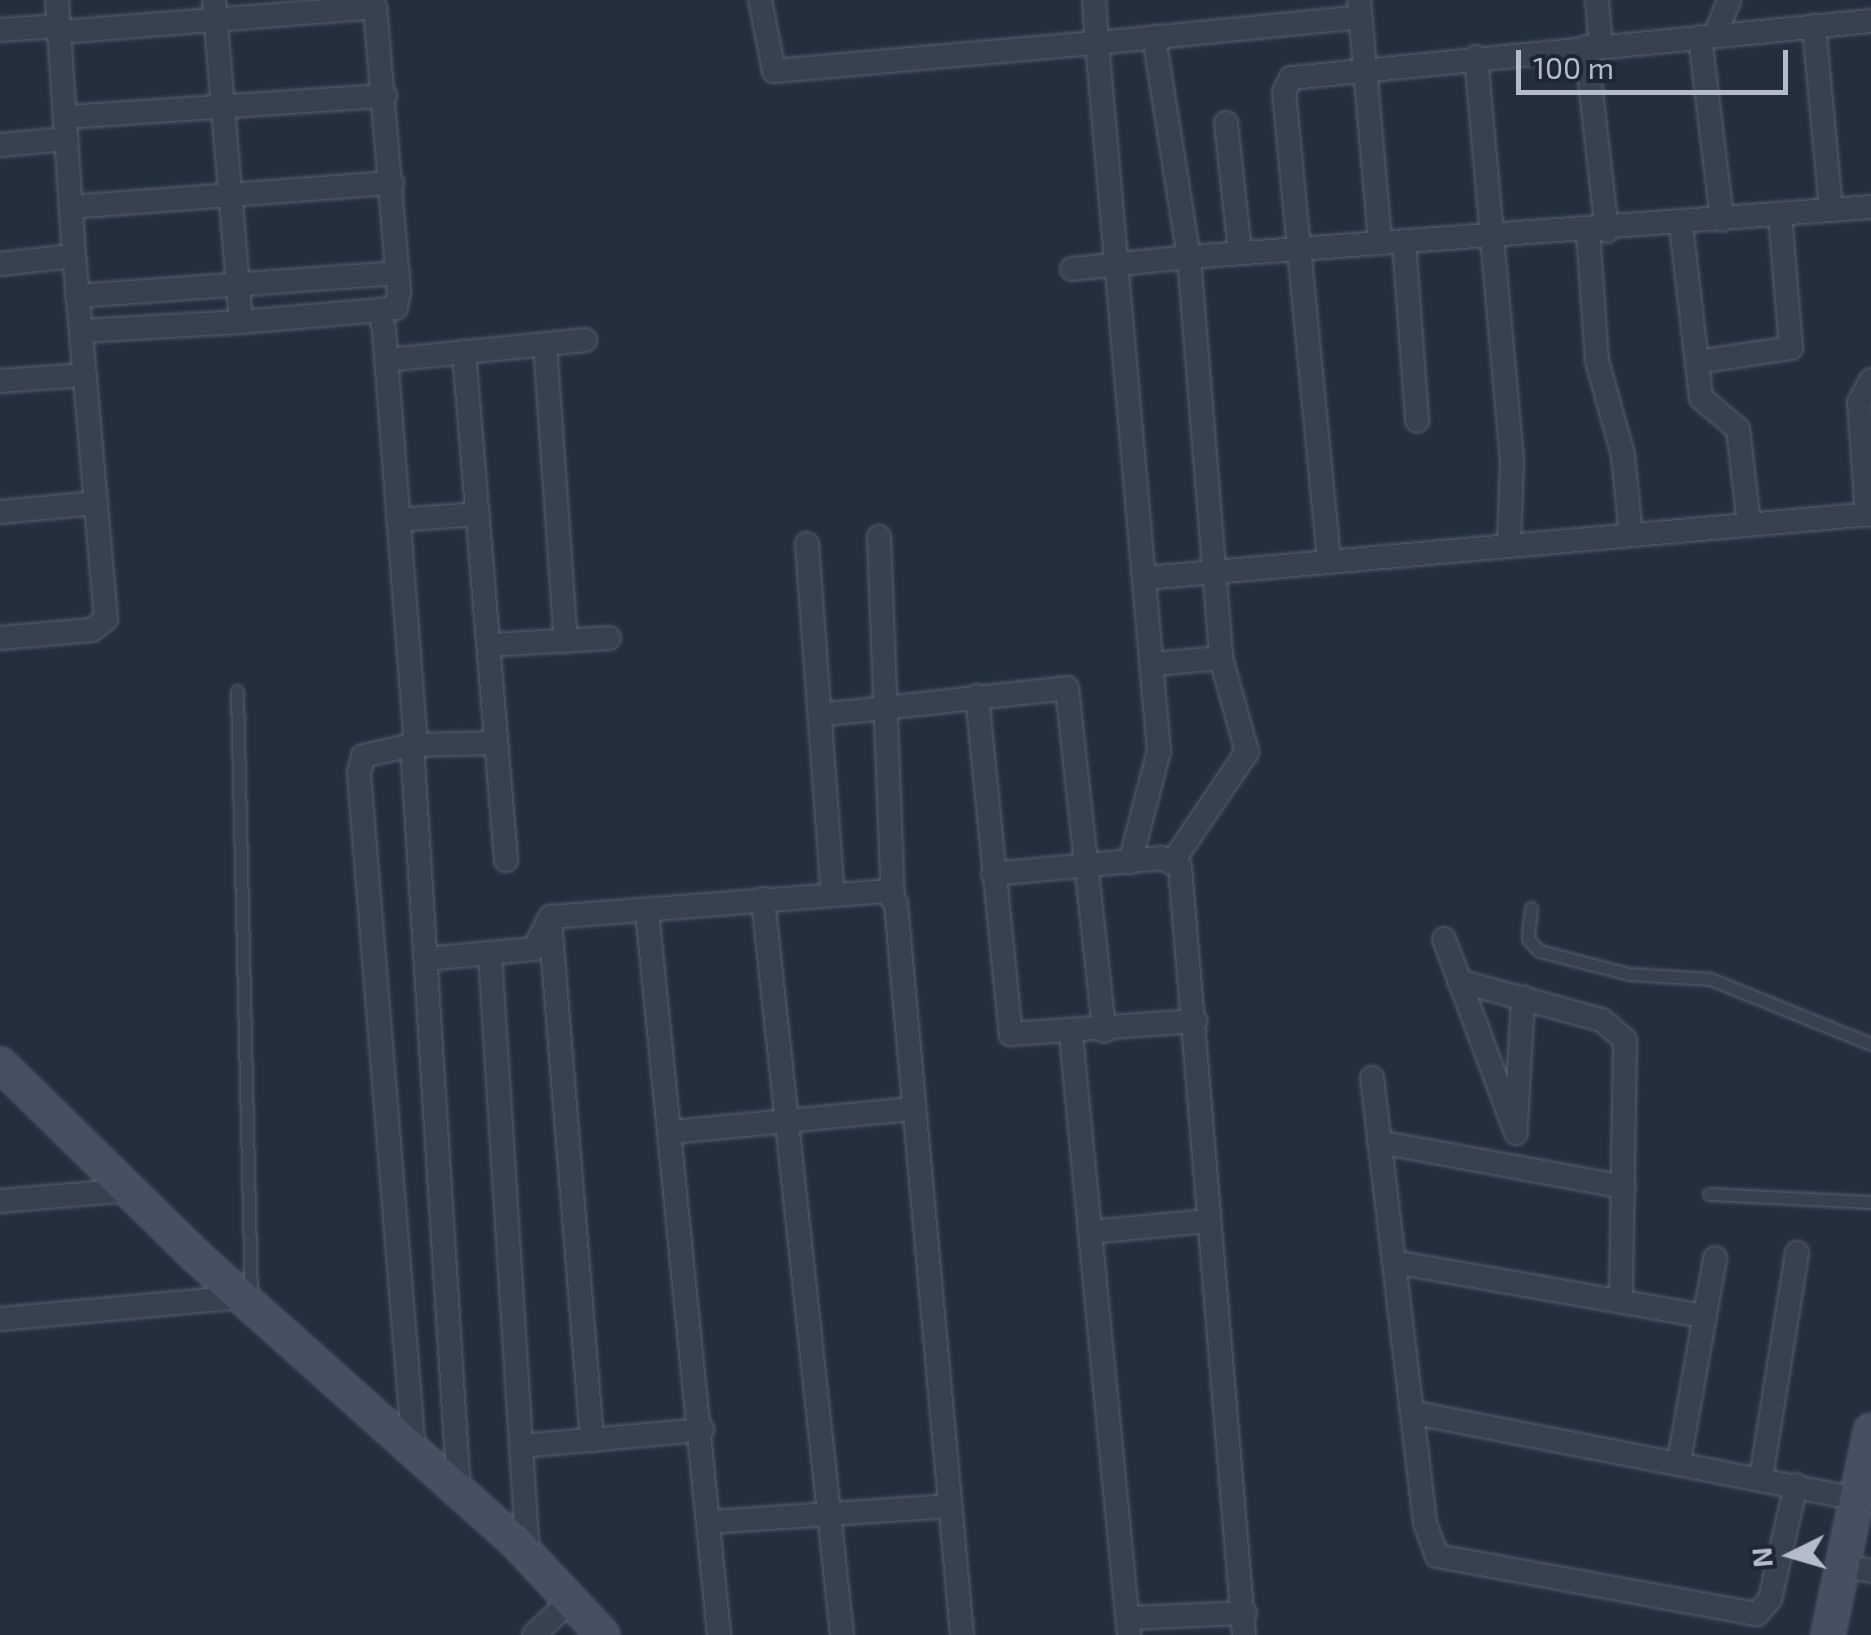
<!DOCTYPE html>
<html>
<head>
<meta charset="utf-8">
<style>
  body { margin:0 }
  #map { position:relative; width:1871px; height:1635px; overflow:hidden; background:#242f3e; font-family:"Exo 2",sans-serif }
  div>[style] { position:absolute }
  .roads { filter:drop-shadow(0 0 2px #565f6c) drop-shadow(0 0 2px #565f6c) }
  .lane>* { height:11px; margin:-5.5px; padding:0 5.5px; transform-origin:5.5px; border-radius:5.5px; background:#38414e }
  .street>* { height:22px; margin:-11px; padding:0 11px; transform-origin:11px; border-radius:11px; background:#38414e }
  .secondary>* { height:32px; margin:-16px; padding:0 16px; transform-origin:16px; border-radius:16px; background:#465061 }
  span { translate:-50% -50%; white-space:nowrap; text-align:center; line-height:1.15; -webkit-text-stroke:10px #1d2633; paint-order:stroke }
  .north { position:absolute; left:1741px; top:1505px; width:100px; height:100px; -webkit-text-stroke:8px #1d2633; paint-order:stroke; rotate:265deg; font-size:28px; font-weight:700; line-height:40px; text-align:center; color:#b4bcc9 }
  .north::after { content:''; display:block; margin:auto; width:35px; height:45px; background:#b4bcc9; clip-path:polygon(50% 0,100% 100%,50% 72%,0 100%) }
  .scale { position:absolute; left:1516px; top:50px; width:272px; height:45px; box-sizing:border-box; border:5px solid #b4bcc9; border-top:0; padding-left:12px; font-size:30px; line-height:35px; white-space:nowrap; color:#b4bcc9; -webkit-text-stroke:8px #1d2633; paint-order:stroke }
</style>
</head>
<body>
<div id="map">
  <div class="roads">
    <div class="lane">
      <div style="left:237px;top:691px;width:606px;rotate:88.68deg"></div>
      <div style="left:1531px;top:908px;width:31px;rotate:96deg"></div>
      <div style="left:1528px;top:939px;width:16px;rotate:47deg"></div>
      <div style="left:1539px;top:951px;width:93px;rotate:14.3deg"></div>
      <div style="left:1629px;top:974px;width:81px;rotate:3.5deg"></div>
      <div style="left:1710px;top:979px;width:174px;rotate:22deg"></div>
      <div style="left:1709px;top:1194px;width:162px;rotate:2.8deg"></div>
    </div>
    <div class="street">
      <div style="left:214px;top:0;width:323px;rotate:85.2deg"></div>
      <div style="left:241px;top:322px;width:140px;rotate:-4.9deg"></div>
      <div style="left:380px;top:310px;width:20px;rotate:79deg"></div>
      <div style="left:384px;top:330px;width:407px;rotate:85.6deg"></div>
      <div style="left:415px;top:736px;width:9px;rotate:108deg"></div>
      <div style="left:412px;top:745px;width:50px;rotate:167.3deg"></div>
      <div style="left:363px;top:756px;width:18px;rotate:103deg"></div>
      <div style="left:359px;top:774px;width:679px;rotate:85.36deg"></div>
      <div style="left:760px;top:0;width:72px;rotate:78.8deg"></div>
      <div style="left:774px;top:71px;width:324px;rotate:-5deg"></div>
      <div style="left:1097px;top:43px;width:711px;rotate:85deg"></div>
      <div style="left:1159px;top:751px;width:115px;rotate:104.6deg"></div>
      <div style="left:1094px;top:0;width:43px;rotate:86deg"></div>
      <div style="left:1097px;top:43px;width:264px;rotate:-5.6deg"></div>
      <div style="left:1359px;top:0;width:243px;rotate:85deg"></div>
      <div style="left:1597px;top:0;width:46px;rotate:85deg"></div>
      <div style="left:1814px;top:26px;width:184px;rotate:84.7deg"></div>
      <div style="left:0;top:30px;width:59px;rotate:-3.9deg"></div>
      <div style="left:60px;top:32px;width:316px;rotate:-4.5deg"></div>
      <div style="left:375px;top:7px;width:286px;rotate:85.2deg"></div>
      <div style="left:399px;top:292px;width:16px;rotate:101deg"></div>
      <div style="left:396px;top:308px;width:16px;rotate:173deg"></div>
      <div style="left:1715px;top:35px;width:38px;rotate:-68deg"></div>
      <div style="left:1154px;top:37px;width:223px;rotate:81deg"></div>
      <div style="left:1189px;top:257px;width:684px;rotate:-4.19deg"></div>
      <div style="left:1700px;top:37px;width:184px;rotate:83.1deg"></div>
      <div style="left:1586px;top:47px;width:185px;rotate:83.5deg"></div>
      <div style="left:1476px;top:57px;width:407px;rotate:84.9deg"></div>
      <div style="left:1512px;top:462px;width:83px;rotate:92.1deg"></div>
      <div style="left:66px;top:117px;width:320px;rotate:-3.8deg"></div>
      <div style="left:1226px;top:123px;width:130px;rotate:83.8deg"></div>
      <div style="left:0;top:145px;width:67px;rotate:-5.1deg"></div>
      <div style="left:71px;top:207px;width:322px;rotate:-4.3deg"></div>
      <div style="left:1681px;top:225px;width:174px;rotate:83.4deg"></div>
      <div style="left:1701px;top:398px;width:48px;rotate:40deg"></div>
      <div style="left:1738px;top:429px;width:96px;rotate:83.4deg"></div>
      <div style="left:1588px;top:232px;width:129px;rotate:86deg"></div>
      <div style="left:1597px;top:361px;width:98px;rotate:74.5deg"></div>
      <div style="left:1623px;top:455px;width:80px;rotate:84.3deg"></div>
      <div style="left:1404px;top:242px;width:179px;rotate:85.8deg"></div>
      <div style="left:0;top:264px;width:74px;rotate:-6.2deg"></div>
      <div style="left:74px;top:256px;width:257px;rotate:-93.8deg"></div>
      <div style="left:1072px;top:269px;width:118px;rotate:-5.9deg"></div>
      <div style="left:1189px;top:257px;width:402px;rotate:85.4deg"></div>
      <div style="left:1221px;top:658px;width:98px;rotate:74.5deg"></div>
      <div style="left:1247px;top:752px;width:130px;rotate:124.1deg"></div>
      <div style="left:77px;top:296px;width:322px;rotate:-4.1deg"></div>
      <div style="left:81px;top:331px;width:160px;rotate:-3.2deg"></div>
      <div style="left:545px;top:344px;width:298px;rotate:86deg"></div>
      <div style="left:464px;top:352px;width:510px;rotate:85.27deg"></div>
      <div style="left:386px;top:360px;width:200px;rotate:-5.7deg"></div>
      <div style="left:1697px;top:362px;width:95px;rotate:-8.5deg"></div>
      <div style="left:1791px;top:348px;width:134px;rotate:-94.7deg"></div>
      <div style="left:0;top:381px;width:85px;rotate:-4deg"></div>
      <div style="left:0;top:512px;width:96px;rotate:-5.4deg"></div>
      <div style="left:1867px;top:515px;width:113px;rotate:-94deg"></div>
      <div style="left:1859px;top:402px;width:25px;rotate:-61deg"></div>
      <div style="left:398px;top:520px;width:80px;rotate:-4.3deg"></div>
      <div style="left:879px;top:537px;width:358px;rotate:87.8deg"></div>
      <div style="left:807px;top:544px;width:352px;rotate:85.8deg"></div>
      <div style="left:1329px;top:560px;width:470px;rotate:-95.5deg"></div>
      <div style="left:1284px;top:92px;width:16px;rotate:-63deg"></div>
      <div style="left:1291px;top:78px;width:583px;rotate:-5.61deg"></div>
      <div style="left:1147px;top:578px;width:727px;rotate:-5.05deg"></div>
      <div style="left:0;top:638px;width:92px;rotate:-5deg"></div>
      <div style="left:92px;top:630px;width:18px;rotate:-38deg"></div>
      <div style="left:106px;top:619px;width:364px;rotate:-95deg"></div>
      <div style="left:488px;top:645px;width:121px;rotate:-3.3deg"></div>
      <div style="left:1154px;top:664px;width:67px;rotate:-5.1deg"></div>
      <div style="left:977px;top:696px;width:340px;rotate:84.3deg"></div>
      <div style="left:1011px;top:1034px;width:185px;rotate:-4deg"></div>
      <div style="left:820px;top:715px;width:248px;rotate:-6.2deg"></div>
      <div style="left:1067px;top:688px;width:345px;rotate:83.8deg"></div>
      <div style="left:993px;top:874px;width:170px;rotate:-5.4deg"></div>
      <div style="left:1162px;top:858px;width:20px;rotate:27deg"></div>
      <div style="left:1180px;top:867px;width:771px;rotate:85.24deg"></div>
      <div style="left:763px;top:899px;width:740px;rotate:83.87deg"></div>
      <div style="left:647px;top:911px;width:728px;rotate:84.32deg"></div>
      <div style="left:550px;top:920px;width:522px;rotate:85.38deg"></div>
      <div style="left:1444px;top:939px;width:207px;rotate:69.6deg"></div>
      <div style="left:426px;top:959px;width:64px;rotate:-5.4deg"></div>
      <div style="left:1459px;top:981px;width:148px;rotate:15.3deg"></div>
      <div style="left:1602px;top:1020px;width:30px;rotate:41deg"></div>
      <div style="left:1625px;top:1040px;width:260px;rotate:90.9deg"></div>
      <div style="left:1071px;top:1035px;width:603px;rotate:84.48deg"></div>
      <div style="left:1372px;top:1078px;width:448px;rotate:83.2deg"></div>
      <div style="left:1425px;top:1523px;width:35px;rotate:70deg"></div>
      <div style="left:1437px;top:1556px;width:325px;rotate:10.3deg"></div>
      <div style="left:1757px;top:1614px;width:20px;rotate:-49deg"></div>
      <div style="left:1770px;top:1599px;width:117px;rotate:-77.2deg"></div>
      <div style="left:1516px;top:1124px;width:127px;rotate:-86.8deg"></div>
      <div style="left:673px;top:1132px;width:238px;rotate:-5.5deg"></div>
      <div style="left:1379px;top:1142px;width:249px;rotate:10.4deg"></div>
      <div style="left:0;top:1201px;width:130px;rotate:-4.8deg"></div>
      <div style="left:1091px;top:1232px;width:118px;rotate:-5.4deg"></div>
      <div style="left:1394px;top:1262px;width:315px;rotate:9.9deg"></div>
      <div style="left:0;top:1319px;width:243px;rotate:-5.2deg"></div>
      <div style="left:1415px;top:1413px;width:461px;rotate:11deg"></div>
      <div style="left:521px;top:1446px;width:182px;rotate:-5.1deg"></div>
      <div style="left:1679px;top:1461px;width:206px;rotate:-79.9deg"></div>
      <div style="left:1761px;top:1478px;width:228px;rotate:-80.9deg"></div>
      <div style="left:459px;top:1492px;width:748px;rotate:-93.6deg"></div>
      <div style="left:412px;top:745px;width:84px;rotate:-1.4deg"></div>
      <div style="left:710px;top:1522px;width:241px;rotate:-3.8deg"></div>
      <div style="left:528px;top:1556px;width:604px;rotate:-93.61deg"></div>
      <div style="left:490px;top:953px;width:44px;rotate:-5.2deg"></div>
      <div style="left:534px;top:949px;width:36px;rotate:-63deg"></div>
      <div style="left:550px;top:917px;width:337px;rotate:-4.4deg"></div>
      <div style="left:886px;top:891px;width:16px;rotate:52deg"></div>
      <div style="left:896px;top:904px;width:734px;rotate:84.84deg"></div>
      <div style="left:1861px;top:1569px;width:10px;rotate:11deg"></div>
      <div style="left:1129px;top:1618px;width:116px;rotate:-2.5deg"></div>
      <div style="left:534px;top:1635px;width:50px;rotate:-43.4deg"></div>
    </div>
    <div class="secondary">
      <div style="left:0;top:1064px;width:274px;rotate:44.4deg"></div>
      <div style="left:196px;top:1256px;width:426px;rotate:41.8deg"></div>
      <div style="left:514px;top:1540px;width:130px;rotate:46.9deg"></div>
      <div style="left:1828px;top:1635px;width:209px;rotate:-78.2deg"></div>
    </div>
  </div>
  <div class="north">N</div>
  <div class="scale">100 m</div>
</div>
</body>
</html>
